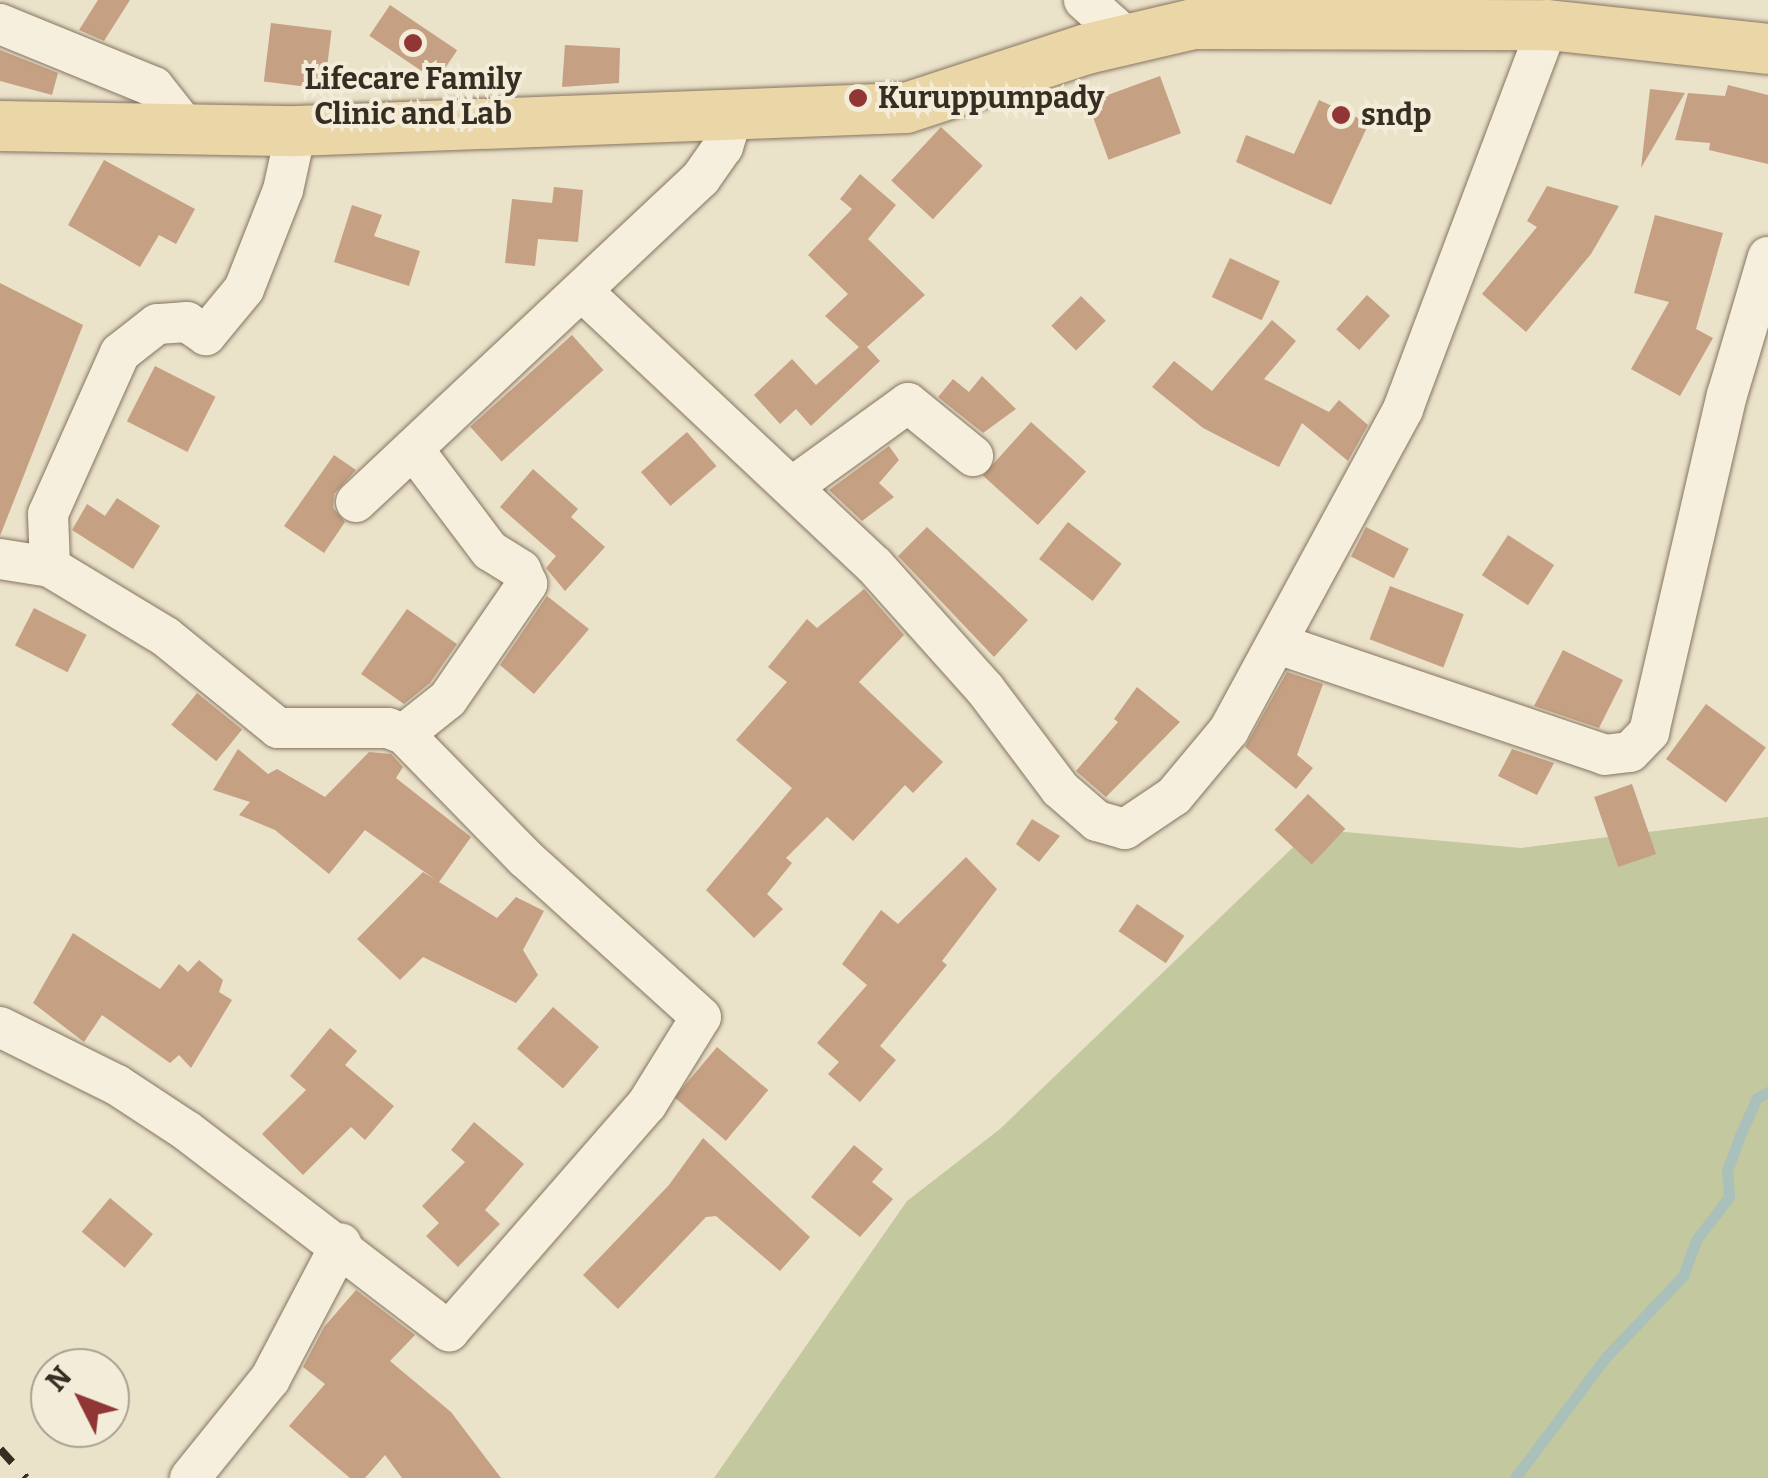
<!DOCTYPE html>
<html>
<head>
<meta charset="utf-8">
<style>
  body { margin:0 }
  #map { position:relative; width:1768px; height:1478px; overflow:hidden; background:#ebe2ca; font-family:Bitter,serif }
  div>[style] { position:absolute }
  .green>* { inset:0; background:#c3c89e }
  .stream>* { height:11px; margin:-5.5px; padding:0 5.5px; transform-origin:5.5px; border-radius:5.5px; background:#aac0ba }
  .building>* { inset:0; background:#c5a083; transform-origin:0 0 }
  .roads { filter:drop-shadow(0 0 2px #867560) drop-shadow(0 0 2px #867560) }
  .minor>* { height:40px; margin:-20px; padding:0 20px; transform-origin:20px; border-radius:20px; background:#f6efdd }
  .major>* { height:50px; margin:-25px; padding:0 25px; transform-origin:25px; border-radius:25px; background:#ead6a6 }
  .rail>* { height:8px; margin-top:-4px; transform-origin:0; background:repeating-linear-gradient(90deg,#382d22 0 18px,transparent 0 36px) }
  .dots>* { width:28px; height:28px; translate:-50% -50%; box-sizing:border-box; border:5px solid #f3ecd9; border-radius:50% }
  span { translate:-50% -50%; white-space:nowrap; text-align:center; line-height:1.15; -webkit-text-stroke:8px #f3ecd9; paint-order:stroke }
  .poi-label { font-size:30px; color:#382d22; font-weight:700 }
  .left { translate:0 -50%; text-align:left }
  .north { position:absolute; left:30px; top:1348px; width:100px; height:100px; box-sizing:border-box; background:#f3ecd9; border:2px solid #a8a090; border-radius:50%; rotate:312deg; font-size:28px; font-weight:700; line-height:40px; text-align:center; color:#382d22 }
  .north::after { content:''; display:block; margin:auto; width:35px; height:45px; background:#903735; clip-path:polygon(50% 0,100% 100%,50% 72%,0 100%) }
</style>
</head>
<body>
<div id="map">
  <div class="green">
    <div style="clip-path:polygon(1768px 817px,1768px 1478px,714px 1478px,907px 1201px,1000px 1129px,1312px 829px,1521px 848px)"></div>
  </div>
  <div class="stream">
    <div style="left:1515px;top:1478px;width:151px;rotate:-53.1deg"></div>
    <div style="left:1606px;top:1357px;width:112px;rotate:-46.5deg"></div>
    <div style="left:1683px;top:1276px;width:38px;rotate:-70deg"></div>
    <div style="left:1696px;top:1240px;width:54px;rotate:-52.5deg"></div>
    <div style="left:1729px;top:1197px;width:26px;rotate:-94deg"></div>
    <div style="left:1727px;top:1171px;width:38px;rotate:-70deg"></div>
    <div style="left:1740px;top:1135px;width:41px;rotate:-65.3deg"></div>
    <div style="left:1757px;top:1098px;width:13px;rotate:-29deg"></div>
  </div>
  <div class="building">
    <div style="clip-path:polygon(98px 0,130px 0,104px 41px,79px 30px)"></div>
    <div style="left:390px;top:5px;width:81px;height:37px;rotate:34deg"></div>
    <div style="left:271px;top:23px;width:61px;height:59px;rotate:7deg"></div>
    <div style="clip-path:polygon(565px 45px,620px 48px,619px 83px,562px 87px)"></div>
    <div style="clip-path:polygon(0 50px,58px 73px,52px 95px,0 81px)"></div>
    <div style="left:1160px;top:76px;width:61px;height:77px;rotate:70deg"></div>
    <div style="clip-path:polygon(1728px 85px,1768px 95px,1768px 164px,1709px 150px,1710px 143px,1675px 140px,1688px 93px,1725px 96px)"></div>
    <div style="clip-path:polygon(1650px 89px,1685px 93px,1641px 168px)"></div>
    <div style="clip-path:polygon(1319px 100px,1369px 123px,1331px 205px,1236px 162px,1246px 135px,1294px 154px)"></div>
    <div style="left:941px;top:127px;width:57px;height:73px;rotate:43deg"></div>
    <div style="clip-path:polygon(104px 160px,195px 209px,176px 244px,159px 235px,140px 267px,68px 225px)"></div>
    <div style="clip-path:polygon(860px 174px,896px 205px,868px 239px,925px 295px,867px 347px,880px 361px,811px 426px,796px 409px,780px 424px,754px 395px,792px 359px,816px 385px,859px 347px,825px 316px,848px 294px,808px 255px,852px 209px,840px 199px)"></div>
    <div style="clip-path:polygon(1547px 186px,1619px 206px,1591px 254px,1526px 332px,1482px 294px,1537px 227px,1527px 221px)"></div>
    <div style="clip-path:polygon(554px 187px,583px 190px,578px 242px,538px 239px,535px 266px,505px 263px,512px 199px,552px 203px)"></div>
    <div style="clip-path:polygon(352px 205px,382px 215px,374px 236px,420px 251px,409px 286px,334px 262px)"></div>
    <div style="clip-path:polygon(1655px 215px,1723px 233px,1696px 329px,1713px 338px,1680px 396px,1631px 369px,1669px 302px,1634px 293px)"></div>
    <div style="left:1230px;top:258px;width:55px;height:43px;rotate:25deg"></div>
    <div style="clip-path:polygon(0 283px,83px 325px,0 536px)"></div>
    <div style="left:1367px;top:295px;width:31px;height:46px;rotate:42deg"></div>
    <div style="left:1081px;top:296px;width:35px;height:42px;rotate:45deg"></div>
    <div style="clip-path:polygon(1272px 320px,1296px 341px,1264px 379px,1329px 412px,1339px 400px,1368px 425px,1348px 461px,1302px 423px,1279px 467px,1203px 428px,1152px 387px,1174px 361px,1212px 391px)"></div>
    <div style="left:572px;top:335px;width:47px;height:137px;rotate:48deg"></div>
    <div style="left:155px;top:366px;width:68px;height:62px;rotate:27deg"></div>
    <div style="clip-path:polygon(982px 376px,1016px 409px,983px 433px,938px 397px,953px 379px,969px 392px)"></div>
    <div style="left:1031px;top:422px;width:74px;height:72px;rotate:42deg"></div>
    <div style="left:687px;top:432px;width:45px;height:61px;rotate:49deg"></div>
    <div style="clip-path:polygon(889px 446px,899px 460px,879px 483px,894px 497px,862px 521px,829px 490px)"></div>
    <div style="clip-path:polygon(334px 455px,356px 470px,334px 494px,333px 508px,345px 522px,324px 553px,284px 526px)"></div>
    <div style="clip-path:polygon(533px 469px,578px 509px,571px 517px,605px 547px,565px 591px,546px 568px,556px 556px,500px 507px)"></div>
    <div style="clip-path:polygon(117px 498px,160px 526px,133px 569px,72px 530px,87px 504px,105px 516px)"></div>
    <div style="left:1068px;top:522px;width:68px;height:47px;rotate:38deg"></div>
    <div style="clip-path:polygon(927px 527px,1028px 620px,994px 657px,898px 556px)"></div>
    <div style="left:1366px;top:527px;width:48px;height:33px;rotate:27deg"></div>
    <div style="left:1508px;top:535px;width:55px;height:48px;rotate:33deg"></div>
    <div style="left:1390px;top:586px;width:79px;height:57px;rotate:21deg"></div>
    <div style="clip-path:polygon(864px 589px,904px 635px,859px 682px,943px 762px,913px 793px,905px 785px,853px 841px,827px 817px,786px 858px,792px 863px,767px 894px,783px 909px,754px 938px,706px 890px,792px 788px,736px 740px,787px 682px,768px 667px,807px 619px,817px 628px)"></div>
    <div style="clip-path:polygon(547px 596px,589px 629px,534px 694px,500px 665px)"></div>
    <div style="left:34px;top:608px;width:59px;height:42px;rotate:27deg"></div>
    <div style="clip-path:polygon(407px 609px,457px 644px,430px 683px,404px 704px,361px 674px)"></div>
    <div style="clip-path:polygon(1563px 650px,1623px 680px,1599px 728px,1534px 706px)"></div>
    <div style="clip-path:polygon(1287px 672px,1323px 684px,1297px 755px,1313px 768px,1296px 789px,1245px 747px)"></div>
    <div style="clip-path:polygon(1137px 687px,1180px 722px,1106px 797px,1076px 771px,1118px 722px,1114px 719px)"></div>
    <div style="left:197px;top:693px;width:58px;height:41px;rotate:39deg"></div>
    <div style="left:1706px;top:704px;width:74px;height:68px;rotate:36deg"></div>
    <div style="clip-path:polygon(238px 749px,268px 774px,277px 769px,325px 797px,369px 752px,391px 754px,403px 767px,396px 778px,471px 837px,439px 882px,497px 918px,516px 897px,544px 911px,523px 950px,538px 975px,516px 1003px,423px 957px,400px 980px,357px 939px,423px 872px,436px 880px,365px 830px,329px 874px,275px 830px,239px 815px,250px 802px,213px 790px)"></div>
    <div style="clip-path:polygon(1512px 749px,1554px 763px,1537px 795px,1498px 776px)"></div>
    <div style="left:1632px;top:784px;width:74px;height:40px;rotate:71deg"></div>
    <div style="left:1308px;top:794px;width:51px;height:49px;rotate:43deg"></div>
    <div style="clip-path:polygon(1032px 819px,1060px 836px,1039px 862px,1016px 844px)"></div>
    <div style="clip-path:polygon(966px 857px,997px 889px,942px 961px,947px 965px,880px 1046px,896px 1060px,860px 1102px,828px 1074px,839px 1062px,817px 1043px,867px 985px,842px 964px,881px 910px,898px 924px)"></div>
    <div style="left:1137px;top:904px;width:57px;height:33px;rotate:34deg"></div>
    <div style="clip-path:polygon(73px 933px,160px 989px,179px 964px,188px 972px,199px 960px,223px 980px,219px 992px,232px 1000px,191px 1068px,179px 1055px,170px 1063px,102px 1015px,84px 1042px,33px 1003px)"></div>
    <div style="left:553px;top:1007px;width:61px;height:55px;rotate:41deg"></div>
    <div style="clip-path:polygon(330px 1028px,357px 1051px,345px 1065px,394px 1106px,365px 1140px,351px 1127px,303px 1175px,262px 1134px,306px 1090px,290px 1076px)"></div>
    <div style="left:717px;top:1047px;width:67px;height:66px;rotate:40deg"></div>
    <div style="clip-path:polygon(474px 1122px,524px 1164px,485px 1210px,500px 1224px,458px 1267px,426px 1236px,439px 1223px,422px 1206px,465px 1162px,451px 1150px)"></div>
    <div style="clip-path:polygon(703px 1138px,810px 1237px,780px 1271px,716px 1216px,706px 1217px,618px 1309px,583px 1275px,669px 1185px)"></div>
    <div style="clip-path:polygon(854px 1145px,883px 1169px,872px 1182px,893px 1199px,860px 1237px,811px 1197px)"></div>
    <div style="left:110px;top:1198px;width:56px;height:44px;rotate:40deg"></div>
    <div style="clip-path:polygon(356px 1290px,415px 1335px,390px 1361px,451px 1412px,501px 1478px,402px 1478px,385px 1455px,365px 1478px,350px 1478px,289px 1426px,325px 1384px,303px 1367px,324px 1327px)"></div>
  </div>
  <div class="roads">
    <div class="minor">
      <div style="left:1084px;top:0;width:59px;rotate:41.6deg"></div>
      <div style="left:0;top:24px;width:166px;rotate:22.2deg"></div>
      <div style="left:154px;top:87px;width:53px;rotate:51.8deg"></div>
      <div style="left:296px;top:131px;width:60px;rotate:102.4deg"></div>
      <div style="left:283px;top:190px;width:106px;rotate:111.5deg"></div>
      <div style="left:244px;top:289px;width:60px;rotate:129.6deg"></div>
      <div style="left:206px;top:335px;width:23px;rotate:-146deg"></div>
      <div style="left:187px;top:322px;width:30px;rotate:176deg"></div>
      <div style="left:157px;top:324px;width:47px;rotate:141.9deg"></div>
      <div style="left:120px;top:353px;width:176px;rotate:114.1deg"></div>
      <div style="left:48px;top:514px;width:53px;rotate:87.8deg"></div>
      <div style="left:50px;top:567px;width:135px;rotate:31.1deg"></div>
      <div style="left:166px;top:637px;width:144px;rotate:39.1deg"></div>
      <div style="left:278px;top:728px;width:110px"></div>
      <div style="left:388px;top:728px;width:17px;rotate:21deg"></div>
      <div style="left:582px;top:291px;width:400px;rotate:43.2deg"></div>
      <div style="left:874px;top:565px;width:166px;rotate:48.2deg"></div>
      <div style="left:985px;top:689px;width:125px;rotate:53.1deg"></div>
      <div style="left:1060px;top:789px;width:49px;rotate:40.9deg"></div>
      <div style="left:1097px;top:821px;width:29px;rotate:16deg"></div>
      <div style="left:1125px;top:829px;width:59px;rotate:-34deg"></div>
      <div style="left:1174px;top:796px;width:86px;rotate:-50.2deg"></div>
      <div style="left:1229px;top:730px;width:365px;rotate:-61.5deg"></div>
      <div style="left:1403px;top:409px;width:410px;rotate:-69.3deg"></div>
      <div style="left:792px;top:487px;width:143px;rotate:-35.9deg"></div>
      <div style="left:908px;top:403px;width:84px;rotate:39.2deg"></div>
      <div style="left:356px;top:502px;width:473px;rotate:-43.2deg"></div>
      <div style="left:701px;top:178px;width:38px;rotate:-55deg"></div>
      <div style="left:723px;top:147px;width:34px;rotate:-73deg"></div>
      <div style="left:0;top:559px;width:51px;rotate:9.1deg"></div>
      <div style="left:1278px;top:644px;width:345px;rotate:18.7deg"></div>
      <div style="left:1605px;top:755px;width:25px;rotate:-7deg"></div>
      <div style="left:1630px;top:752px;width:28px;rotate:-46deg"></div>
      <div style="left:1649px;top:732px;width:346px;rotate:-77deg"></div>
      <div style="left:1727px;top:395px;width:144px;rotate:-73.5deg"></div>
      <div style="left:0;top:1027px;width:131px;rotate:26.4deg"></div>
      <div style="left:117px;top:1085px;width:84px;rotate:33.3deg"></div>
      <div style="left:187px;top:1131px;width:330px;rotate:37.4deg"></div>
      <div style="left:449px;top:1331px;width:301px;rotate:-48.9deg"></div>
      <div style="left:647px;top:1104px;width:102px;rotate:-58.2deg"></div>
      <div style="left:701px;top:1017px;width:236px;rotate:-137.9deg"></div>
      <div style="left:526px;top:859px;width:175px;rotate:-134.3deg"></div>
      <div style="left:404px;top:734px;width:56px;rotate:-38.5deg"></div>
      <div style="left:448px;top:699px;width:140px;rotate:-55.5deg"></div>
      <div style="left:527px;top:584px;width:15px;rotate:-113deg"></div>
      <div style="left:521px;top:570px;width:36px;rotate:-148deg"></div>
      <div style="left:490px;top:551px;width:128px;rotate:-127deg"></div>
      <div style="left:190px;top:1478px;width:127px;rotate:-51.1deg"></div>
      <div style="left:270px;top:1379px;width:153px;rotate:-62.3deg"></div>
    </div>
    <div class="major">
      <div style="left:0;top:126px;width:296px;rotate:1deg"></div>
      <div style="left:296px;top:131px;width:610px;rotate:-2.16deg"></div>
      <div style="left:906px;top:108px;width:190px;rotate:-18.1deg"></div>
      <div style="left:1087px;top:49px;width:110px;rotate:-13.2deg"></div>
      <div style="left:1194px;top:24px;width:354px;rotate:0.2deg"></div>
      <div style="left:1548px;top:25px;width:221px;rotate:6.2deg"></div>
    </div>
  </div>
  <div class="rail">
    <div style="left:0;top:1449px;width:39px;rotate:48deg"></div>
  </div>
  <div class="dots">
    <div style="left:413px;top:43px;background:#903735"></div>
    <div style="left:858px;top:98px;background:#903735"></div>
    <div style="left:1341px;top:115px;background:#903735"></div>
  </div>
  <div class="poi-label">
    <span style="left:413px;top:96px">Lifecare Family<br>Clinic and Lab</span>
    <span class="left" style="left:878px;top:98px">Kuruppumpady</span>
    <span class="left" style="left:1361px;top:115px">sndp</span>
  </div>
  <div class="north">N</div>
</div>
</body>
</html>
